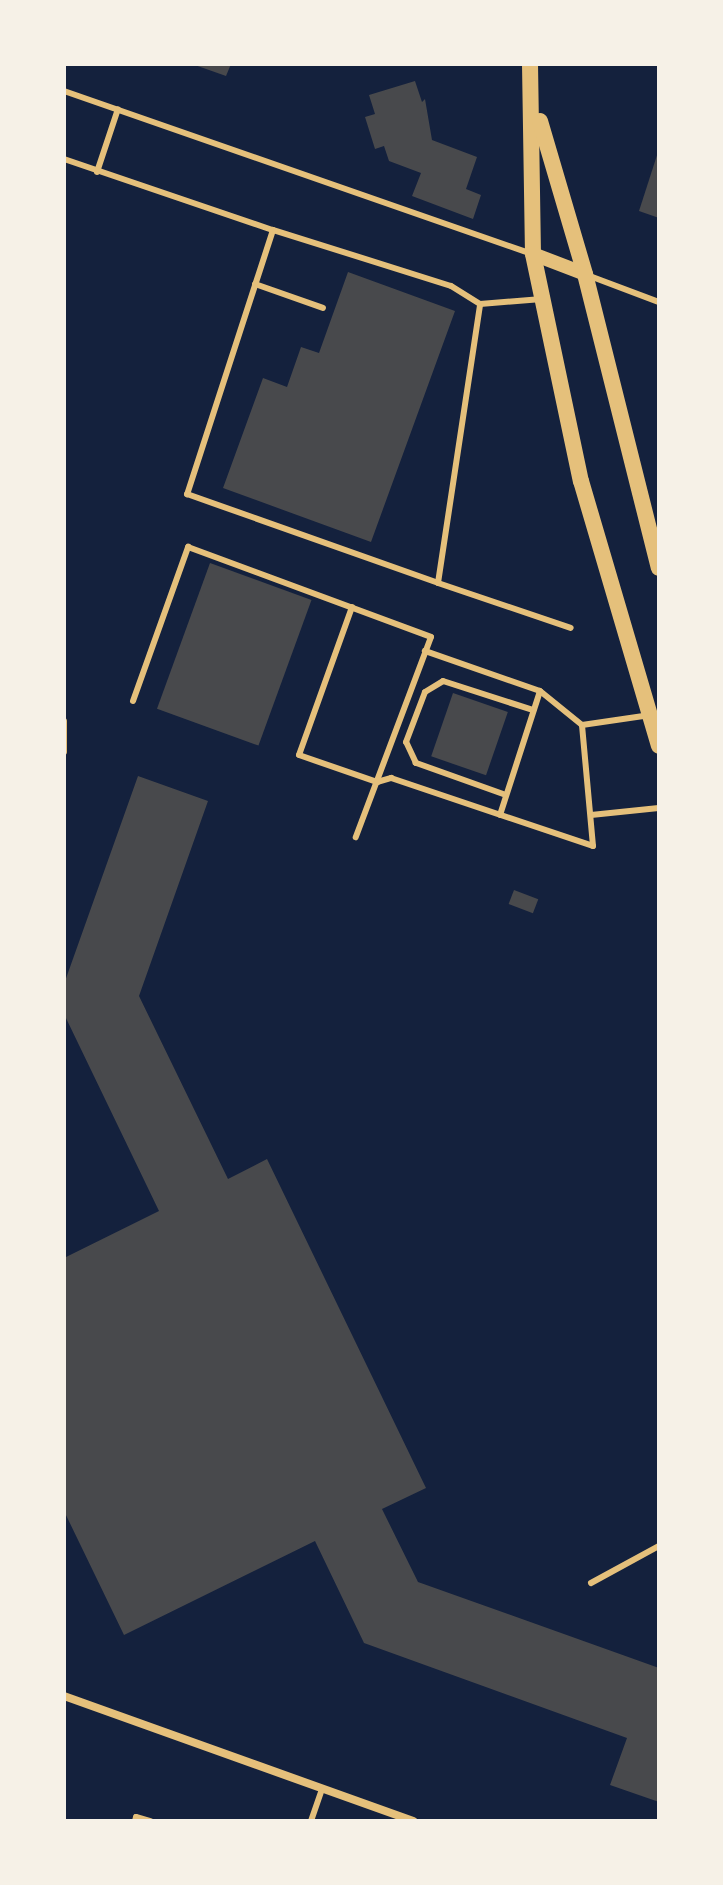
<!DOCTYPE html>
<html>
<head>
<meta charset="utf-8">
<style>
  body { margin:0 }
  #map { position:relative; width:723px; height:1885px; overflow:hidden; background:#14213d; font-family:Overpass,sans-serif }
  div>[style] { position:absolute }
  .building>* { inset:0; background:#48494c; transform-origin:0 0 }
  .service>* { height:6px; margin:-3px; padding:0 3px; transform-origin:3px; border-radius:3px; background:#e5c07b }
  .minor>* { height:8px; margin:-4px; padding:0 4px; transform-origin:4px; border-radius:4px; background:#e5c07b }
  .tertiary>* { height:14px; margin:-7px; padding:0 7px; transform-origin:7px; border-radius:7px; background:#e5c07b }
  .secondary>* { height:16px; margin:-8px; padding:0 8px; transform-origin:8px; border-radius:8px; background:#e5c07b }
  span { translate:-50% -50%; white-space:nowrap; text-align:center; line-height:1.15; -webkit-text-stroke:6px #f6f1e7; paint-order:stroke }
  .frame { position:absolute; inset:0; border:66px solid #f6f1e7; pointer-events:none }
</style>
</head>
<body>
<div id="map">
  <div class="building">
    <div style="clip-path:polygon(192px 64px,231px 64px,226px 76px)"></div>
    <div style="clip-path:polygon(415px 81px,422px 102px,425px 99px,432px 140px,477px 157px,466px 189px,481px 195px,473px 219px,412px 196px,421px 173px,389px 161px,384px 146px,375px 149px,365px 117px,375px 114px,369px 95px)"></div>
    <div style="clip-path:polygon(659px 149px,659px 218px,639px 211px)"></div>
    <div style="clip-path:polygon(348px 272px,455px 311px,371px 542px,223px 488px,263px 378px,287px 387px,301px 347px,319px 353px)"></div>
    <div style="left:210px;top:563px;width:108px;height:155px;rotate:20deg"></div>
    <div style="left:453px;top:693px;width:58px;height:67px;rotate:19deg"></div>
    <div style="clip-path:polygon(138px 776px,208px 801px,139px 996px,228px 1179px,267px 1159px,426px 1488px,382px 1509px,418px 1582px,659px 1668px,659px 1802px,610px 1785px,627px 1738px,364px 1643px,315px 1541px,124px 1635px,64px 1511px,64px 1258px,159px 1211px,64px 1014px,64px 984px)"></div>
    <div style="left:514px;top:890px;width:26px;height:15px;rotate:21deg"></div>
  </div>
  <div class="service">
    <div style="left:64px;top:91px;width:493px;rotate:19.2deg"></div>
    <div style="left:64px;top:159px;width:221px;rotate:18.8deg"></div>
    <div style="left:97px;top:172px;width:66px;rotate:-71.6deg"></div>
    <div style="left:587px;top:275px;width:77px;rotate:20.6deg"></div>
    <div style="left:255px;top:284px;width:72px;rotate:19.4deg"></div>
    <div style="left:480px;top:304px;width:34px;rotate:-148deg"></div>
    <div style="left:451px;top:286px;width:187px;rotate:-162.5deg"></div>
    <div style="left:273px;top:230px;width:278px;rotate:108deg"></div>
    <div style="left:187px;top:494px;width:266px;rotate:19.5deg"></div>
    <div style="left:438px;top:583px;width:282px;rotate:-81.4deg"></div>
    <div style="left:480px;top:304px;width:62px;rotate:-4.6deg"></div>
    <div style="left:438px;top:583px;width:140px;rotate:18.7deg"></div>
    <div style="left:352px;top:607px;width:157px;rotate:109.7deg"></div>
    <div style="left:299px;top:755px;width:83px;rotate:19.1deg"></div>
    <div style="left:377px;top:782px;width:15px;rotate:-16deg"></div>
    <div style="left:391px;top:778px;width:213px;rotate:18.6deg"></div>
    <div style="left:593px;top:846px;width:121px;rotate:-95.2deg"></div>
    <div style="left:582px;top:725px;width:54px;rotate:-141deg"></div>
    <div style="left:540px;top:691px;width:122px;rotate:-160.8deg"></div>
    <div style="left:133px;top:701px;width:164px;rotate:-70.3deg"></div>
    <div style="left:188px;top:547px;width:259px;rotate:20.3deg"></div>
    <div style="left:431px;top:637px;width:214px;rotate:110.6deg"></div>
    <div style="left:64px;top:721px;width:31px;rotate:90deg"></div>
    <div style="left:582px;top:725px;width:69px;rotate:-8.4deg"></div>
    <div style="left:506px;top:795px;width:96px;rotate:-160.4deg"></div>
    <div style="left:416px;top:763px;width:23px;rotate:-115deg"></div>
    <div style="left:406px;top:742px;width:53px;rotate:-69.2deg"></div>
    <div style="left:425px;top:692px;width:21px;rotate:-31deg"></div>
    <div style="left:443px;top:681px;width:95px;rotate:17.9deg"></div>
    <div style="left:500px;top:815px;width:130px;rotate:-72.1deg"></div>
    <div style="left:591px;top:815px;width:68px;rotate:-5.9deg"></div>
    <div style="left:591px;top:1583px;width:77px;rotate:-28.6deg"></div>
    <div style="left:135px;top:1821px;width:4px;rotate:-76deg"></div>
    <div style="left:136px;top:1817px;width:15px;rotate:16deg"></div>
    <div style="left:311px;top:1821px;width:34px;rotate:-71deg"></div>
  </div>
  <div class="minor">
    <div style="left:64px;top:1696px;width:371px;rotate:19.7deg"></div>
  </div>
  <div class="tertiary">
    <div style="left:533px;top:254px;width:56px;rotate:21deg"></div>
  </div>
  <div class="secondary">
    <div style="left:530px;top:64px;width:190px;rotate:89.1deg"></div>
    <div style="left:533px;top:254px;width:232px;rotate:78.1deg"></div>
    <div style="left:581px;top:481px;width:276px;rotate:73.6deg"></div>
    <div style="left:540px;top:121px;width:159px;rotate:73.6deg"></div>
    <div style="left:585px;top:274px;width:303px;rotate:75.9deg"></div>
  </div>
  <div class="frame"></div>
</div>
</body>
</html>
